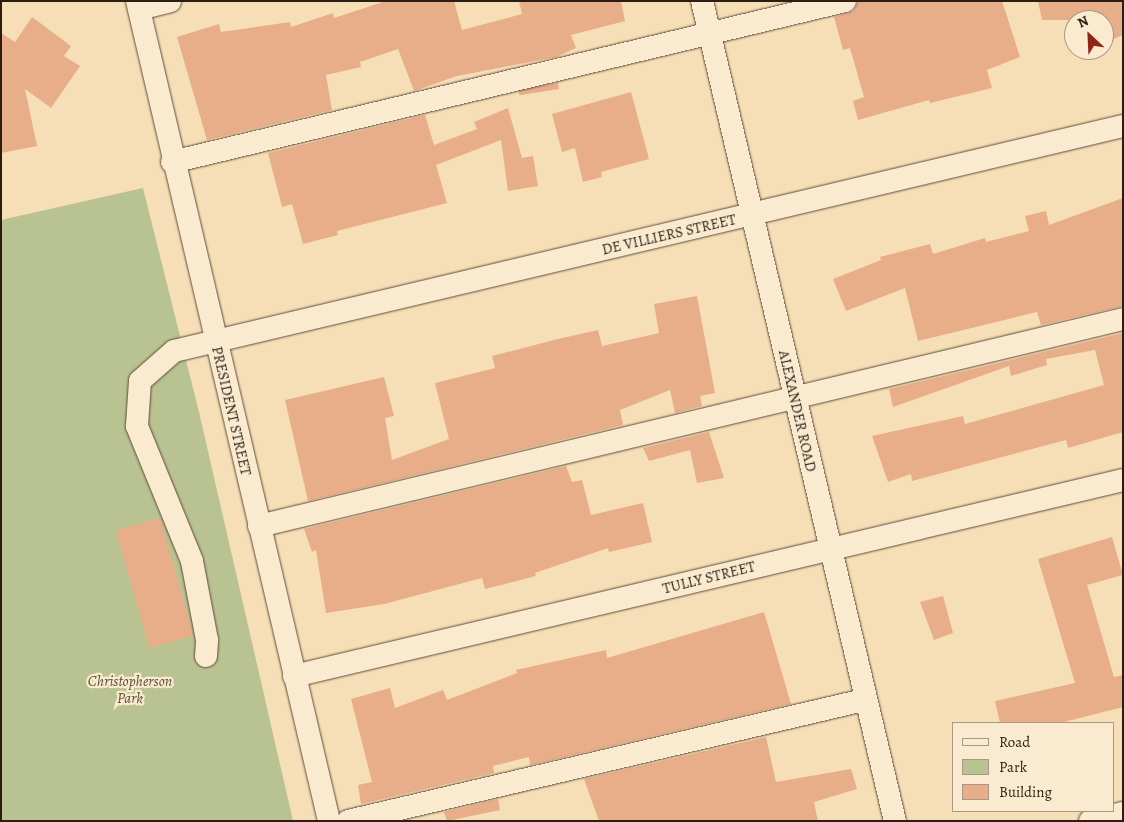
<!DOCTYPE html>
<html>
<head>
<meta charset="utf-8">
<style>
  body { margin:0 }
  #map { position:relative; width:1124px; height:822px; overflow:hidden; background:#f6deb6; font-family:Alegreya,serif }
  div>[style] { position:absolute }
  .green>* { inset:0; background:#b9c291 }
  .building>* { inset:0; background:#e8ae89; transform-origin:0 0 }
  .roads { filter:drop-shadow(0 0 1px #5e4d3c) drop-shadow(0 0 1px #5e4d3c) }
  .minor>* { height:22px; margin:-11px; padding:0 11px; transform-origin:11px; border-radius:11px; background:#f9ead0 }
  span { translate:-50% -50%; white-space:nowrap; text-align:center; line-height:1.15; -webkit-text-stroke:4.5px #f9ead0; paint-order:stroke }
  .street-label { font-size:15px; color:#2c1d13 }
  .park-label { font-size:15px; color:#564f39; font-style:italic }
  .frame { position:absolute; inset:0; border:2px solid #2c1d13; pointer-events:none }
  .legend { position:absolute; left:952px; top:722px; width:162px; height:90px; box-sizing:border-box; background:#f9ead0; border:1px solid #a79884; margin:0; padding:6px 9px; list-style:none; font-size:15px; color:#2c1d13 }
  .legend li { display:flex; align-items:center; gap:10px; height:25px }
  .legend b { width:25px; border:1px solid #a79884 }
  .north { position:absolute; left:1064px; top:10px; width:50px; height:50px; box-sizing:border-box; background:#f9ead0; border:1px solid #a79884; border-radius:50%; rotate:335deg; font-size:14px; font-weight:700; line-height:20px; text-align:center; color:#2c1d13 }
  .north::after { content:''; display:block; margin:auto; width:18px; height:22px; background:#8f2418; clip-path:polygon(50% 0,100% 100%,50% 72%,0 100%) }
</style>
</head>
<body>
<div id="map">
  <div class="green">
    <div style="clip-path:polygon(143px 188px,199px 412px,293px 821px,1px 821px,1px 220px)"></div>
  </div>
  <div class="building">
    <div style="clip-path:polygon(386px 1px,454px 1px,462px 30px,522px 14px,519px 1px,621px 1px,625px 21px,571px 35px,576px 48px,556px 57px,457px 76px,414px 91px,398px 49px,360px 62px,361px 67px,326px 75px,332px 110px,207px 140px,177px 37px,219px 24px,221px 32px,290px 22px,291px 27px,333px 13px,334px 18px)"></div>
    <div style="clip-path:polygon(858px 1px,1002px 1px,1020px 57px,987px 70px,992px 88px,930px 103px,929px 100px,858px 120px,853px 101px,864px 97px,850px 48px,843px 50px,834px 17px,854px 11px)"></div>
    <div style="clip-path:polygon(1038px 1px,1123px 1px,1123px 35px,1104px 43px,1104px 20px,1042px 20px)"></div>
    <div style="clip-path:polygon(32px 17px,71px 46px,64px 56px,80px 66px,51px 108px,25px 89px,37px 146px,1px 153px,1px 33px,15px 42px)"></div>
    <div style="left:558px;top:83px;width:6px;height:40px;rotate:81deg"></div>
    <div style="clip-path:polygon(631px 92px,649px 159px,601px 172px,602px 177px,583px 182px,575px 148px,562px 152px,552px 114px)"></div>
    <div style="clip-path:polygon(508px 108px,522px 158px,533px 156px,538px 186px,508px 191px,501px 140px,436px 165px,447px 203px,337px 231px,338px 235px,303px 244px,292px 204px,282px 207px,268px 153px,425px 115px,434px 145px,477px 129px,474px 122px)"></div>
    <div style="clip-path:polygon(1123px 198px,1123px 306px,1041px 325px,1037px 312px,918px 341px,905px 288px,846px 311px,833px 279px,881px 260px,880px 257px,930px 244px,933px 254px,985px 238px,986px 242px,1029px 231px,1025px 216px,1046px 211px,1049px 225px)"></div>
    <div style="clip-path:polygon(697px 296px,715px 393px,700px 396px,702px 406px,675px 413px,670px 390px,620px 410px,623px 425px,308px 501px,285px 400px,384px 377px,394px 416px,385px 418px,392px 460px,449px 439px,435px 383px,495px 368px,492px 356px,558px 339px,598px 330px,602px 346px,659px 333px,654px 304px)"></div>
    <div style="clip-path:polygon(1123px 333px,1123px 432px,1068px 448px,1066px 440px,912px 481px,911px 474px,888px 482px,872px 436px,963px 416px,965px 424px,1104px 385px,1095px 350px,1046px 359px,1047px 365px,1011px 376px,1009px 366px,893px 407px,889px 389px)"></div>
    <div style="clip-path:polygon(709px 432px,724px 478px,697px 483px,690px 450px,649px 461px,643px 448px)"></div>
    <div style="clip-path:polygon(566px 466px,572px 482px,582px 480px,591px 515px,643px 503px,652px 542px,609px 552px,608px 548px,535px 573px,536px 576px,485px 589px,482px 578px,384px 604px,326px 613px,316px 550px,312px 552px,304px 529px)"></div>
    <div style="left:160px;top:518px;width:122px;height:46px;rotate:74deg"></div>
    <div style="clip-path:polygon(1112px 537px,1123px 575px,1087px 585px,1114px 677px,1123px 675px,1123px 707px,1060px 723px,1000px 723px,995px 701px,1075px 683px,1038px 559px)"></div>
    <div style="clip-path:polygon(943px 596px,953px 633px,934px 640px,920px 602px)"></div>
    <div style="clip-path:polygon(764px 612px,791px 704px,530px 765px,529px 757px,493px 766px,494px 773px,361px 804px,358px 785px,372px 782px,351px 699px,390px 688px,395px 708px,443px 690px,447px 700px,517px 673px,516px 670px,606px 650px,607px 658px)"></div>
    <div style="clip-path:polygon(766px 737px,776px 782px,851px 769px,857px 789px,814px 802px,818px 821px,599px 821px,584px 779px)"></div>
    <div style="clip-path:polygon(498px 799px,500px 810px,447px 821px,444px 812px)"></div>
  </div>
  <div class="roads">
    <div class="minor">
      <div style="left:137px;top:1px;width:842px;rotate:76.82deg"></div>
      <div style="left:702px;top:1px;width:842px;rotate:76.76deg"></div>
      <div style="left:139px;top:9px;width:32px;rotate:-14deg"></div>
      <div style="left:172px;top:162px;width:692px;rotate:-13.45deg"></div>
      <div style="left:259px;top:526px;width:888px;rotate:-13.47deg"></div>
      <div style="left:206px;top:656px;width:16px;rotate:-86deg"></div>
      <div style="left:207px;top:640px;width:80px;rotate:-100.8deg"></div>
      <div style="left:192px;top:561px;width:146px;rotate:-112.2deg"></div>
      <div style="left:137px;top:426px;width:45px;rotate:-86.2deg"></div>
      <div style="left:140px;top:381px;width:45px;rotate:-41.4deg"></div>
      <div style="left:174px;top:351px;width:975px;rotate:-13.34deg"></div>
      <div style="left:294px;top:676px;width:852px;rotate:-13.3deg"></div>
      <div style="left:348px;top:821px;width:530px;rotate:-13.2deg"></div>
      <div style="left:1090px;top:821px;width:34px;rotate:-14deg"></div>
    </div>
  </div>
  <div class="street-label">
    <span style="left:669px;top:235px;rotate:-13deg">DE VILLIERS STREET</span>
    <span style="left:231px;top:411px;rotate:77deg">PRESIDENT STREET</span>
    <span style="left:797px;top:411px;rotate:77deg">ALEXANDER ROAD</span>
    <span style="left:709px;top:578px;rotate:-14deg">TULLY STREET</span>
  </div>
  <div class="park-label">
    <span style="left:130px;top:690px">Christopherson<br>Park</span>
  </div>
  <div class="frame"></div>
  <ul class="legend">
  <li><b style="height:6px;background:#f9ead0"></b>Road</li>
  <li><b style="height:14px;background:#b9c291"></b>Park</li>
  <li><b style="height:14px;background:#e8ae89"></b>Building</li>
  </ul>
  <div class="north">N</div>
</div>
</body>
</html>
